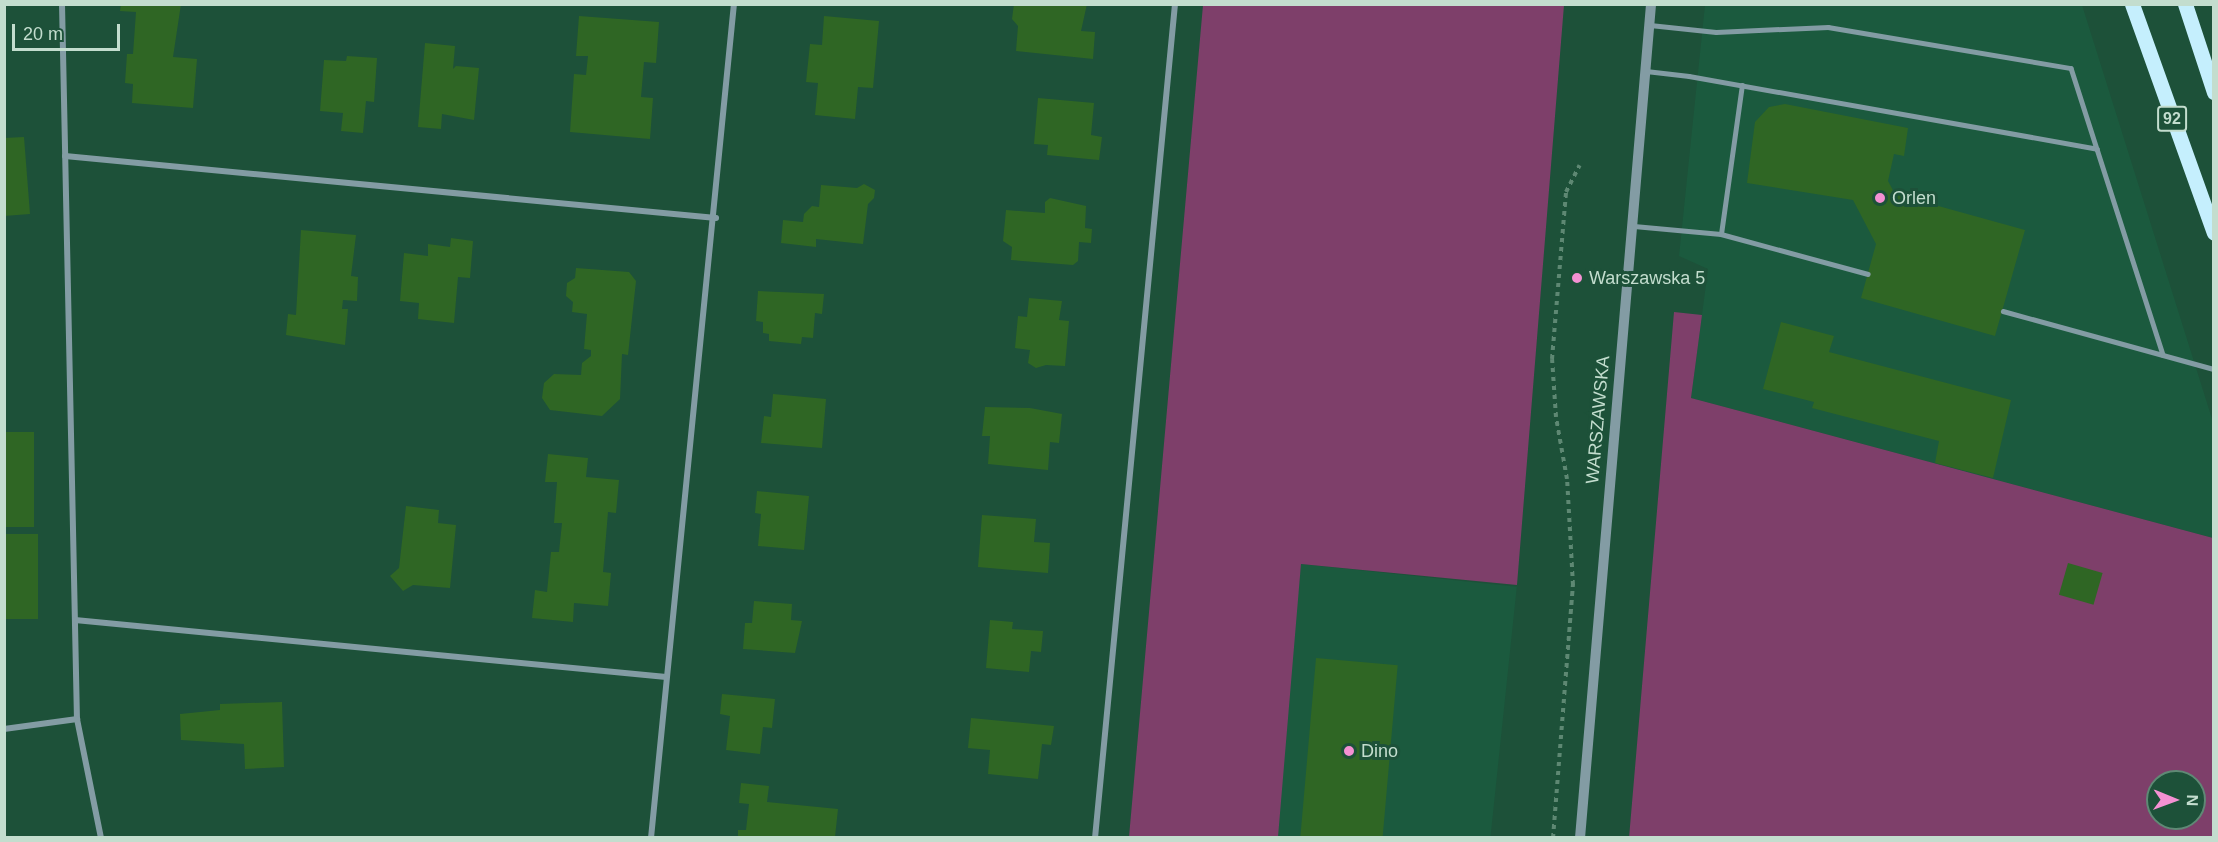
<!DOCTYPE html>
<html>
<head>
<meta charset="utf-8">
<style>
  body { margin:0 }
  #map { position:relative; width:2218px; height:842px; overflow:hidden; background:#1d5139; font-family:Helvetica,sans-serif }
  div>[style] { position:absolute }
  .built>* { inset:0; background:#1b5a3e; transform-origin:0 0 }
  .green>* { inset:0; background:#7e3f6a }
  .building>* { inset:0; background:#2f6624; transform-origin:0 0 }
  .path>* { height:4px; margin-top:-2px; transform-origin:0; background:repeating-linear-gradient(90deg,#5e8873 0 4.5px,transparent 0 9px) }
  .service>* { height:4.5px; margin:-2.25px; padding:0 2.25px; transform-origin:2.25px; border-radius:2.25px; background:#839ca4 }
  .minor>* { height:6px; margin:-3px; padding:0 3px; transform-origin:3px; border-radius:3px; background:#839ca4 }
  .tertiary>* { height:10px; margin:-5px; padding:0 5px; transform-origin:5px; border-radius:5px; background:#839ca4 }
  .primary>* { height:15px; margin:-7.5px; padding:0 7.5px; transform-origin:7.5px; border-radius:7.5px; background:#c5effd }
  .dots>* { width:16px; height:16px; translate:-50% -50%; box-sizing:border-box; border:3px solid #1d5139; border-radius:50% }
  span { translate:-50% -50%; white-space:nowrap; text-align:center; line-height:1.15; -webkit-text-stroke:6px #1d5139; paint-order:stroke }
  .shield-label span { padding:2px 4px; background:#1d5139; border:2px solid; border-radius:4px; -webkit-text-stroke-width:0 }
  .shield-label { font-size:16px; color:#c3ddce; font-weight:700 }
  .poi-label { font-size:18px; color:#c3ddce }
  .left { translate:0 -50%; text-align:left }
  .street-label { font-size:18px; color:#c3ddce }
  .frame { position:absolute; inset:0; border:6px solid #c3ddce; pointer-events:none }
  .north { position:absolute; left:2146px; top:770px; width:60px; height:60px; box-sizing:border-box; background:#1d5139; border:2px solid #5f8975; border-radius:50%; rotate:91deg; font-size:16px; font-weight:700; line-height:24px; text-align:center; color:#c3ddce }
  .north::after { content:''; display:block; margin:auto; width:21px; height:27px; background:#f491d3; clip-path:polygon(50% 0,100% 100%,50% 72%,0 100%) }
  .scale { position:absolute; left:12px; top:24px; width:108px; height:27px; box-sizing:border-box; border:3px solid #c3ddce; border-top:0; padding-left:8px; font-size:18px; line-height:21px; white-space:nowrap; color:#c3ddce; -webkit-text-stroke:4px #1d5139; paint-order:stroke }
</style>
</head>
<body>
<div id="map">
  <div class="built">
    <div style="clip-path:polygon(1705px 5px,2082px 5px,2213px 422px,2213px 538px,1691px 398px,1708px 269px,1679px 256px)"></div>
    <div style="left:1301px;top:564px;width:217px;height:275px;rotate:6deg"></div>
  </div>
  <div class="green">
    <div style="clip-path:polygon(1203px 5px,1564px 5px,1517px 585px,1301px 564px,1278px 837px,1129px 837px)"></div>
    <div style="clip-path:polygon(evenodd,1674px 312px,1702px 315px,1691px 398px,2213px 538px,2213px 837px,1629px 838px,1674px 312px,2158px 782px,2194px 782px,2194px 818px,2158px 818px,2158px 782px)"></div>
  </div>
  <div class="building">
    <div style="clip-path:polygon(121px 4px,181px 4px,173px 57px,197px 59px,193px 108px,132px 103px,133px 84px,125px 83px,127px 54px,133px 54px,136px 12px,120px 11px)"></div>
    <div style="clip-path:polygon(1014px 4px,1087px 4px,1081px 31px,1095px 32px,1093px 59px,1016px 51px,1018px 26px,1012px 19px)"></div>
    <div style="clip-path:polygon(579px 16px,659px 22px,656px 63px,644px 62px,641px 97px,653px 98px,650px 139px,570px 132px,574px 74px,586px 75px,588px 56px,576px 56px)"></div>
    <div style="clip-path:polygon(824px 16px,879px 21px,873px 88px,858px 87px,855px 119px,815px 115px,818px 83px,806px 82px,810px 44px,822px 45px)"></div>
    <div style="clip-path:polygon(425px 43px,455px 46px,453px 69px,456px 66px,479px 68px,474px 120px,442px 114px,441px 129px,418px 127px)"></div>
    <div style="clip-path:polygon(347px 56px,377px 58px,374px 102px,366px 101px,363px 133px,341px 131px,343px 113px,320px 111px,324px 60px,346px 61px)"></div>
    <div style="clip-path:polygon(1038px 98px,1094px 103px,1091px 135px,1102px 137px,1099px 160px,1047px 155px,1048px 145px,1034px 144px)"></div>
    <div style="clip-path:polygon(1785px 104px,1908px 128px,1904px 156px,1894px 154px,1888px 181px,1895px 194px,2025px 230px,1995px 336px,1861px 298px,1876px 244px,1853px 200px,1747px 183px,1755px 122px,1769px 107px)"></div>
    <div style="clip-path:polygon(24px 137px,30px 214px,4px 216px,4px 138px)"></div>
    <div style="clip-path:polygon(864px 184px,875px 190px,874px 198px,868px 204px,863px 244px,816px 239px,816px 247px,781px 243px,783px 220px,803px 222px,804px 214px,812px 206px,819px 207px,821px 185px,857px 188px)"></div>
    <div style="clip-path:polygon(1050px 198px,1086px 206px,1085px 228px,1092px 229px,1091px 243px,1079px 242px,1078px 261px,1073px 265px,1011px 260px,1012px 247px,1003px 241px,1006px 210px,1045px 213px,1045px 202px)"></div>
    <div style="clip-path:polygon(301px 230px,356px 235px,351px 276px,358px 277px,357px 301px,343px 300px,342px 309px,348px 309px,345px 345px,286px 335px,288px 314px,296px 315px)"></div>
    <div style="clip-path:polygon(451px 238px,473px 241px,470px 278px,458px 277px,454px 323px,418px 319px,419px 303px,400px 301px,404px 253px,428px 256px,428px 244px,450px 247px)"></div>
    <div style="clip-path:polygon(576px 268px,629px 272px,636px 281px,628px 355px,622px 354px,620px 399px,602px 416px,550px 410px,542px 398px,544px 383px,554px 374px,581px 375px,582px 363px,591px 356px,591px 350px,584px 349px,587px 314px,572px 312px,573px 302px,566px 296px,567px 283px,575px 278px)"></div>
    <div style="clip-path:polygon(758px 291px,824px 294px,822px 314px,815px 313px,813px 338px,802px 337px,801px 344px,769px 341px,769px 334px,763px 333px,763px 322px,756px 321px)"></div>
    <div style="clip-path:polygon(1029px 298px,1062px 301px,1059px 320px,1069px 321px,1065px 366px,1046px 365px,1036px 368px,1028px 363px,1030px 350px,1015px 348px,1018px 316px,1027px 317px)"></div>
    <div style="clip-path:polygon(1781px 322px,1834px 336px,1829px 352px,2011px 400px,1993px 478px,1935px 463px,1939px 441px,1812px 408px,1814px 402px,1763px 389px)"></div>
    <div style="clip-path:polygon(773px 394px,826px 399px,822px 448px,761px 443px,764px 416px,771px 417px)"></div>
    <div style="clip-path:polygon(985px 407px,1030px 408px,1062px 414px,1059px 443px,1050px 442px,1048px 470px,988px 464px,990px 436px,982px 436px)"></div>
    <div style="left:4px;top:432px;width:30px;height:95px"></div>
    <div style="clip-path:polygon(548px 454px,588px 458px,586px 477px,619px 480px,616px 513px,608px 512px,603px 572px,611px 573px,608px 606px,574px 603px,573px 622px,532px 618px,535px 590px,547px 592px,551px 552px,559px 552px,562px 523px,554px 523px,557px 482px,545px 482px)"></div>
    <div style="clip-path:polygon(757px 491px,809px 496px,804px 550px,758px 546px,761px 514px,755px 513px)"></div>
    <div style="clip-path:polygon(406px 506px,439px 510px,438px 523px,456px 525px,450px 588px,413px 585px,403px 591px,390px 576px,399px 568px)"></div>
    <div style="clip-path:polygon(982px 515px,1036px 519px,1034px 542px,1050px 543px,1048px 573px,978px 567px)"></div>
    <div style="left:4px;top:534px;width:34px;height:85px"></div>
    <div style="left:2068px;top:563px;width:36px;height:33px;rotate:16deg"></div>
    <div style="clip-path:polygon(754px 601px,792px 604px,791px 620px,802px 621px,795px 653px,743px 649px,745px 623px,752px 623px)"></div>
    <div style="clip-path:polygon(990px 620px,1013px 622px,1012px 629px,1043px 631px,1041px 652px,1031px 651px,1029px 672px,986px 668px)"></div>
    <div style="left:1316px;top:658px;width:82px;height:180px;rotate:5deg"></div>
    <div style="clip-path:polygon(722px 694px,775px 699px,772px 728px,763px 727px,760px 754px,726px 750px,730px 716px,720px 714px)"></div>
    <div style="clip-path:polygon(282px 702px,284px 767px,245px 769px,244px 744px,181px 740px,180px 714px,220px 710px,220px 704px)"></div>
    <div style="clip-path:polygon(971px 718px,1054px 726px,1051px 745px,1042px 744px,1038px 779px,988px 774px,990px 750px,968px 748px)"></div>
    <div style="clip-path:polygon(741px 783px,769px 786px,767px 802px,838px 809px,835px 837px,738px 837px,738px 830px,746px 830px,749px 804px,739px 803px)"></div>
  </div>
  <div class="path">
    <div style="left:1553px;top:838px;width:254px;rotate:-85.5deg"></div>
    <div style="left:1573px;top:585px;width:106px;rotate:-93.2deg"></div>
    <div style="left:1567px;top:479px;width:63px;rotate:-100.1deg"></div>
    <div style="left:1556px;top:417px;width:58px;rotate:-93.9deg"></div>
    <div style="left:1552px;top:359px;width:168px;rotate:-85.2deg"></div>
    <div style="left:1566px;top:192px;width:30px;rotate:-63deg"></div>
  </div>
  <div class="service">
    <div style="left:1650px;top:25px;width:66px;rotate:6.1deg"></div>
    <div style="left:1716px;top:32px;width:112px;rotate:-2.6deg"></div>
    <div style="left:1828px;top:27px;width:246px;rotate:9.6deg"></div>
    <div style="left:2071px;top:68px;width:85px;rotate:72.2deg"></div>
    <div style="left:1646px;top:71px;width:43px;rotate:6.6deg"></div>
    <div style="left:1689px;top:76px;width:414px;rotate:10.1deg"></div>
    <div style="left:2097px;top:149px;width:216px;rotate:72.2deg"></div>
    <div style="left:1634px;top:226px;width:87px;rotate:5.3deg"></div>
    <div style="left:1721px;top:234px;width:152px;rotate:15.2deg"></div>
    <div style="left:1721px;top:234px;width:150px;rotate:-82deg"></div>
    <div style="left:2003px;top:311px;width:219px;rotate:15.4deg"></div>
  </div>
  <div class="minor">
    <div style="left:62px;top:4px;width:715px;rotate:88.8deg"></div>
    <div style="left:77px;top:719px;width:121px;rotate:78.6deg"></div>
    <div style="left:65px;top:156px;width:654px;rotate:5.44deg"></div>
    <div style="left:75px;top:620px;width:594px;rotate:5.51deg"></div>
    <div style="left:4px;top:729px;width:74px;rotate:-7.8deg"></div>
    <div style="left:651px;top:838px;width:838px;rotate:-84.32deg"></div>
    <div style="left:1095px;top:838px;width:838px;rotate:-84.52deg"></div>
  </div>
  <div class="tertiary">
    <div style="left:1580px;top:838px;width:837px;rotate:-85.13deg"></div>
  </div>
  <div class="primary">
    <div style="left:2132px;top:4px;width:243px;rotate:70.3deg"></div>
    <div style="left:2185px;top:4px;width:93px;rotate:71.8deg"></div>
  </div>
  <div class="dots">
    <div style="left:1880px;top:198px;background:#f491d3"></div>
    <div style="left:1577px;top:278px;background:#f491d3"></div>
    <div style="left:1349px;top:751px;background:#f491d3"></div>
  </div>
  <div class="shield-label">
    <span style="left:2172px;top:119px">92</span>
  </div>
  <div class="poi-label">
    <span class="left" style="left:1892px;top:198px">Orlen</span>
    <span class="left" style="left:1589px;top:278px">Warszawska 5</span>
    <span class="left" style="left:1361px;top:751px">Dino</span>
  </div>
  <div class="street-label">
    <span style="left:1598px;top:420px;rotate:-85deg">WARSZAWSKA</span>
  </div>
  <div class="frame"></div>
  <div class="north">N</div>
  <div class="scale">20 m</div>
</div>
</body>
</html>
